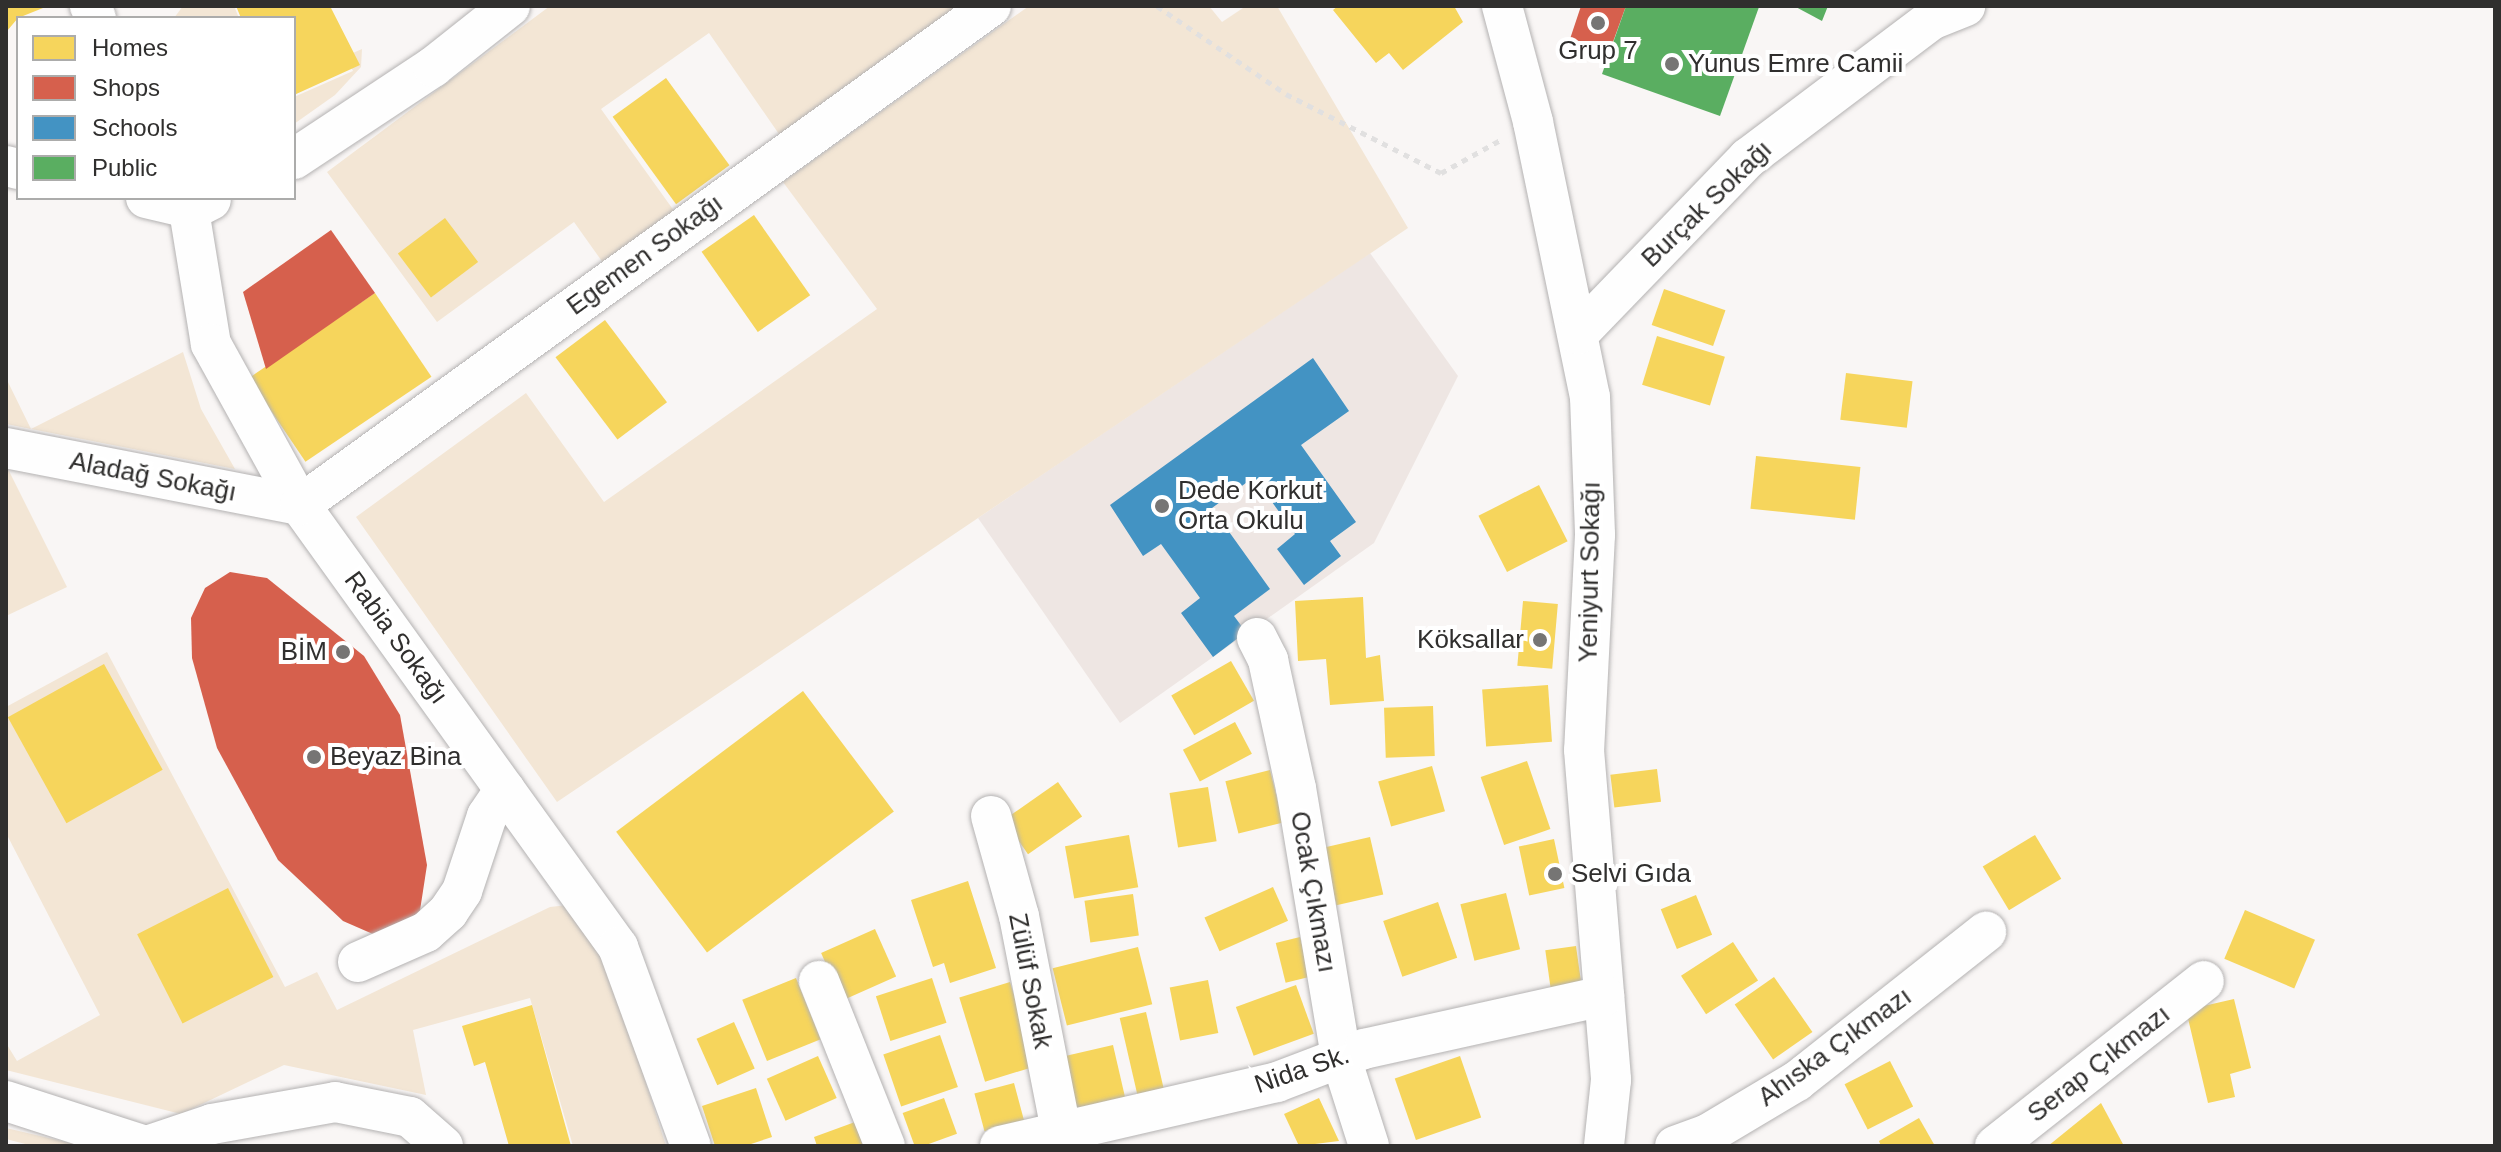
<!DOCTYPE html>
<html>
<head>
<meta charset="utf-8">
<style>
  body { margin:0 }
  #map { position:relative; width:2501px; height:1152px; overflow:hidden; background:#f9f6f5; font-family:Helvetica,sans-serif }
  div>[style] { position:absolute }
  .built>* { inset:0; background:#eee6e3 }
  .green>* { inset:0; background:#f3e6d5 }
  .homes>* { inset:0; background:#f6d55c; transform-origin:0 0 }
  .shops>* { inset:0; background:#d6604d }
  .schools>* { inset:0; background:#4393c3 }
  .public>* { inset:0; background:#5aae61 }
  .path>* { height:5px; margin-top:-2.5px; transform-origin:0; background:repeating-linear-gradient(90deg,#e1e0e0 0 6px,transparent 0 12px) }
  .roads { filter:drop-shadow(0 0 2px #b4b2b2) drop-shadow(0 0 2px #b4b2b2) }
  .minor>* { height:40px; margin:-20px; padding:0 20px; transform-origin:20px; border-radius:20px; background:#fefefe }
  .dots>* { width:22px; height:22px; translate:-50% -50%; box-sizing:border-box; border:4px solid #fff; border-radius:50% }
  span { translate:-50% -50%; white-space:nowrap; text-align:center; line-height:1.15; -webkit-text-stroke:8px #fff; paint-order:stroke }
  .poi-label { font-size:26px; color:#302f2e }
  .left { translate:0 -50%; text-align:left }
  .right { translate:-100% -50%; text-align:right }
  .street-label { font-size:26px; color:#302f2e }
  .frame { position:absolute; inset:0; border:8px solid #302f2e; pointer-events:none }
  .legend { position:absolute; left:16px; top:16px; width:280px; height:184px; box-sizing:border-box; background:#fff; border:2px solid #acacab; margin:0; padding:10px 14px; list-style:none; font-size:24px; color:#302f2e }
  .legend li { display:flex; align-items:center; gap:16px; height:40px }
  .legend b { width:40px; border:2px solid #acacab }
</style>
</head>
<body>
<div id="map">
  <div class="built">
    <div style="clip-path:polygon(1370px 253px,1458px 376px,1374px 543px,1120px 723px,978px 518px)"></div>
  </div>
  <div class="green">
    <div style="clip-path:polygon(183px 6px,234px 6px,239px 18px,174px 18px)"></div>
    <div style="clip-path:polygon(550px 6px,968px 6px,781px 137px,709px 33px,601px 109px,677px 215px,606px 267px,574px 222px,437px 322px,327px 172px)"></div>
    <div style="clip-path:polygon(1029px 6px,1209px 6px,1222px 22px,1246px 6px,1277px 6px,1408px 228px,557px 802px,356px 517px,526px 393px,604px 502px,877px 309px,783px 182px)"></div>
    <div style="clip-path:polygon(362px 49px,361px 67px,335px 95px,294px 124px,294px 97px,353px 71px,346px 56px)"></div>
    <div style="clip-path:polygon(183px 352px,201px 409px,235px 469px,31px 429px,6px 424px,6px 378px,31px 429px)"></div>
    <div style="clip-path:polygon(6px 465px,67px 587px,6px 616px)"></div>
    <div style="clip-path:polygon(107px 652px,285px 987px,317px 972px,337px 1010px,550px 907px,568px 905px,610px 970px,666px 1146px,573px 1146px,530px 998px,413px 1030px,426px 1095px,284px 1065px,181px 1114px,6px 1070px,6px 1043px,17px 1061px,100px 1015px,6px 833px,6px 707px)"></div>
    <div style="clip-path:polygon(6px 1128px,83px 1146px,33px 1146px,6px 1139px)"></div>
  </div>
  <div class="homes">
    <div style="clip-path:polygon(6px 6px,48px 6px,18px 18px,7px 31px)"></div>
    <div style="clip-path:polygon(236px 6px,330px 6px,360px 65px,294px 95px,294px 18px,241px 18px)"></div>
    <div style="clip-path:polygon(1338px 6px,1454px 6px,1463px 22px,1403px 70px,1389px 53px,1376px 63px,1333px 10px)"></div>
    <div style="left:666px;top:78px;width:108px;height:66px;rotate:54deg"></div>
    <div style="left:754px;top:215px;width:98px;height:64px;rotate:55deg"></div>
    <div style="left:445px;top:218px;width:55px;height:59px;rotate:53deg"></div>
    <div style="left:1664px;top:289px;width:65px;height:38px;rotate:19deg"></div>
    <div style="left:375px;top:293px;width:101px;height:152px;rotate:56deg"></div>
    <div style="left:605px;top:320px;width:103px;height:62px;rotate:53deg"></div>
    <div style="left:1657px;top:336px;width:71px;height:51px;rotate:17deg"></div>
    <div style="left:1846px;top:373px;width:67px;height:47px;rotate:7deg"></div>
    <div style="left:1756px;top:456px;width:105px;height:53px;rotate:6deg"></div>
    <div style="left:1539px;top:485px;width:63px;height:68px;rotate:63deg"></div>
    <div style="clip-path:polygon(1363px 597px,1366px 658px,1380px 655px,1384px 701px,1330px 705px,1326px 659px,1298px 661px,1295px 601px)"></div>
    <div style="left:1523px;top:601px;width:35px;height:65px;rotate:5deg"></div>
    <div style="left:283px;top:628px;width:156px;height:81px;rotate:61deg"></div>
    <div style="left:1231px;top:661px;width:46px;height:69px;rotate:60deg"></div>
    <div style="left:104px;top:664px;width:121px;height:110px;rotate:61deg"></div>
    <div style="left:1548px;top:685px;width:57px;height:66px;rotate:86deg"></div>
    <div style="left:803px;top:691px;width:151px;height:234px;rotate:53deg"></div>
    <div style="left:1433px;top:706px;width:50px;height:49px;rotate:88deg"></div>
    <div style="left:1235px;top:722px;width:36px;height:59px;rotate:62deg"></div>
    <div style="left:1527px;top:761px;width:72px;height:49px;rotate:71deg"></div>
    <div style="left:1432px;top:766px;width:47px;height:56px;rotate:74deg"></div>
    <div style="left:1657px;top:769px;width:33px;height:47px;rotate:83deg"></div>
    <div style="left:1270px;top:770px;width:54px;height:46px;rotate:76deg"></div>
    <div style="left:1058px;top:782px;width:42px;height:66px;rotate:55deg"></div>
    <div style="left:1208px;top:787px;width:55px;height:39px;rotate:81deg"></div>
    <div style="left:1129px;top:835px;width:53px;height:65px;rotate:80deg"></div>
    <div style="left:2035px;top:835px;width:51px;height:61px;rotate:59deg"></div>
    <div style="left:1370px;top:837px;width:59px;height:48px;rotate:77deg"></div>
    <div style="left:1554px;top:839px;width:50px;height:36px;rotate:78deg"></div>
    <div style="clip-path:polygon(968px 881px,996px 968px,950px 983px,944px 963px,933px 967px,911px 900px)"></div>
    <div style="left:1273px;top:887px;width:37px;height:75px;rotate:66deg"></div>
    <div style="left:228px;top:888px;width:100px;height:102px;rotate:63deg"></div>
    <div style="left:1506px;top:893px;width:58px;height:47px;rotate:76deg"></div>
    <div style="left:1133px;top:894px;width:42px;height:49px;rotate:82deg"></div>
    <div style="left:1696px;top:895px;width:43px;height:38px;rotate:68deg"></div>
    <div style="left:1438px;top:902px;width:59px;height:58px;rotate:71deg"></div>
    <div style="left:2245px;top:910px;width:76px;height:53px;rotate:23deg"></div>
    <div style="left:875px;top:929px;width:52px;height:59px;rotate:66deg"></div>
    <div style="left:1300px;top:937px;width:41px;height:25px;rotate:76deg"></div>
    <div style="left:1733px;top:942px;width:46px;height:62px;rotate:57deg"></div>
    <div style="left:1576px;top:946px;width:42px;height:31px;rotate:82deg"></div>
    <div style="left:1138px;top:947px;width:59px;height:88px;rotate:76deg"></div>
    <div style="left:1774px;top:977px;width:67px;height:48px;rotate:55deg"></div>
    <div style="left:796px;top:978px;width:66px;height:58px;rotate:68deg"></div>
    <div style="left:932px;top:978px;width:47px;height:59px;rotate:72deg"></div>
    <div style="left:1208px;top:980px;width:54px;height:39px;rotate:79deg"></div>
    <div style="left:1010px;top:982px;width:88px;height:53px;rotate:73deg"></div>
    <div style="left:1296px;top:985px;width:52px;height:64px;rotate:70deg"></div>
    <div style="clip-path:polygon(2234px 999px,2251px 1068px,2230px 1074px,2235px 1097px,2208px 1103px,2186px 1010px)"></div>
    <div style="clip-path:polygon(532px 1005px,543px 1045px,571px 1146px,509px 1146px,485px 1062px,474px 1066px,462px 1026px)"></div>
    <div style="left:1146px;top:1012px;width:84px;height:27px;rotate:77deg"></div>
    <div style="left:734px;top:1022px;width:51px;height:41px;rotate:66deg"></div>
    <div style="left:940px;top:1035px;width:55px;height:60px;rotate:71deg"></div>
    <div style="left:1113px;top:1045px;width:57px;height:50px;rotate:77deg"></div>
    <div style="left:818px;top:1056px;width:46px;height:56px;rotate:66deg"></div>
    <div style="left:1460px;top:1056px;width:65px;height:69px;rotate:71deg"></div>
    <div style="left:1890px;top:1061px;width:51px;height:51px;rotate:63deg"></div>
    <div style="left:1014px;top:1083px;width:39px;height:41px;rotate:75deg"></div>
    <div style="clip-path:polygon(756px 1088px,772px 1137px,745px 1146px,715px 1146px,702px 1106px)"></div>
    <div style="left:944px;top:1098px;width:38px;height:44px;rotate:70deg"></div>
    <div style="clip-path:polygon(1319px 1098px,1339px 1141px,1299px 1146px,1284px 1114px)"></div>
    <div style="clip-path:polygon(2101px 1103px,2124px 1146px,2048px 1146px)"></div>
    <div style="clip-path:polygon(1919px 1118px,1935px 1146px,1881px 1146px,1879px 1141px)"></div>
    <div style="clip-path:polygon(855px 1122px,863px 1146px,817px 1146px,814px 1137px)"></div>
  </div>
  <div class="shops">
    <div style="clip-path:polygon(1581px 6px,1626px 6px,1609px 53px,1570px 39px)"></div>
    <div style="clip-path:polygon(331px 230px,375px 293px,266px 369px,243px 292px)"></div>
    <div style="clip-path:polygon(230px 572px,267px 578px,364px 656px,400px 715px,427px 865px,419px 917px,382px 938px,343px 921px,278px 860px,217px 748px,192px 658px,191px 618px,205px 588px)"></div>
  </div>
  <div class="schools">
    <div style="clip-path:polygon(1313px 358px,1349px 411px,1301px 445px,1356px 522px,1330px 541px,1341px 556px,1304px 585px,1277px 549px,1295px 534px,1254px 477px,1212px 508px,1270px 589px,1234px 616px,1246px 632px,1213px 657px,1181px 613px,1200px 598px,1161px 544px,1143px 556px,1110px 505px)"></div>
  </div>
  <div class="public">
    <div style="clip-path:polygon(1626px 6px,1759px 7px,1720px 116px,1602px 74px)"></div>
    <div style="clip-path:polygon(1794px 6px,1828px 6px,1822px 21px)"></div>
  </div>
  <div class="path">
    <div style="left:1157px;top:6px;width:156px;rotate:34.3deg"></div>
    <div style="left:1286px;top:94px;width:174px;rotate:27deg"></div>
    <div style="left:1441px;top:173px;width:70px;rotate:-29.1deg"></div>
  </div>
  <div class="roads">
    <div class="minor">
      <div style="left:90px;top:6px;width:13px;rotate:63deg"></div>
      <div style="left:1502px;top:6px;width:120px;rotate:75deg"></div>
      <div style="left:1533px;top:122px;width:281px;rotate:78.3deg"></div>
      <div style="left:1590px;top:397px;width:138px;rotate:87.9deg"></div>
      <div style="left:1595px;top:535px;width:215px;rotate:92.9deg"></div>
      <div style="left:1584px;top:750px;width:331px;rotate:85.3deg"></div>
      <div style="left:1611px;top:1080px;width:66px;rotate:96.1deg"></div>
      <div style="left:294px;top:159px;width:167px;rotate:-33.5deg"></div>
      <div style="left:433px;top:67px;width:98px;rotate:-38.4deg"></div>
      <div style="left:6px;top:166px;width:12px;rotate:14deg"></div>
      <div style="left:146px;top:198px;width:48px;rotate:13.2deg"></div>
      <div style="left:193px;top:209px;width:20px;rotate:-27deg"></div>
      <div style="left:187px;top:198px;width:148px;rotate:80.7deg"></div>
      <div style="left:211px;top:344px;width:184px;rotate:61.1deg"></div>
      <div style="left:300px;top:505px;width:545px;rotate:54.27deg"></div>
      <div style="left:618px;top:947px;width:212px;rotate:69.9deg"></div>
      <div style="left:1578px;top:334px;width:245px;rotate:-46deg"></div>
      <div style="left:1748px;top:158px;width:229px;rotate:-37deg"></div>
      <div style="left:1931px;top:20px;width:37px;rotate:-22deg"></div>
      <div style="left:6px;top:448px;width:299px;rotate:11deg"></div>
      <div style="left:300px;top:505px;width:852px;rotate:-35.83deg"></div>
      <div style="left:1257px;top:638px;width:25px;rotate:63deg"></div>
      <div style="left:1268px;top:660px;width:131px;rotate:77.7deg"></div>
      <div style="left:1296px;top:788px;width:274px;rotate:80.5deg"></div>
      <div style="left:1341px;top:1058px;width:92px;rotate:72.3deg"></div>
      <div style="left:991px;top:816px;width:104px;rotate:74.4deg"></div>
      <div style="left:1019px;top:916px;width:234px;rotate:78.9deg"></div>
      <div style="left:358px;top:962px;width:74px;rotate:-23.8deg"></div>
      <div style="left:426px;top:932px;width:30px;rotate:-42deg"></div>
      <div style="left:448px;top:912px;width:25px;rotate:-56deg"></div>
      <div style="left:462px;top:891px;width:79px;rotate:-71.6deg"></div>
      <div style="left:487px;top:816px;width:32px;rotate:-56deg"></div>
      <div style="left:819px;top:981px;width:178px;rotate:68.2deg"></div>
      <div style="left:6px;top:1101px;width:146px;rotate:17.9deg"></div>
      <div style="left:147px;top:1146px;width:69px;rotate:-18.7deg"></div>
      <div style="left:212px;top:1124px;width:125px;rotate:-10.1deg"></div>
      <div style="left:335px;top:1102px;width:76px;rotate:11.3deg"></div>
      <div style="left:410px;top:1117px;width:44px;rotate:41.3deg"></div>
      <div style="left:1000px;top:1146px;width:284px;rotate:-13deg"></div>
      <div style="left:1277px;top:1082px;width:93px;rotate:-20.8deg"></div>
      <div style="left:1364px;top:1049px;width:246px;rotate:-12.5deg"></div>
      <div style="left:1675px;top:1146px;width:35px;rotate:-20deg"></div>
      <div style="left:1708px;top:1134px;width:104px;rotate:-30.8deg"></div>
      <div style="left:1797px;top:1081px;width:241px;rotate:-38.3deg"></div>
      <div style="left:1995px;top:1146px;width:266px;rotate:-38.3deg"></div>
    </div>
  </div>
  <div class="dots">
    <div style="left:1598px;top:23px;background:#767574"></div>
    <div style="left:1672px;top:64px;background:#767574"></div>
    <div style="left:1162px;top:506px;background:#767574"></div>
    <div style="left:1540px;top:640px;background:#767574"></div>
    <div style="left:343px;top:652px;background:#767574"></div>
    <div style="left:314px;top:757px;background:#767574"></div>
    <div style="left:1555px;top:874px;background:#767574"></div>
  </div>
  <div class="poi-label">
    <span style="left:1598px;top:51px">Grup 7</span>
    <span class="left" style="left:1688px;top:64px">Yunus Emre Camii</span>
    <span class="left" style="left:1178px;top:506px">Dede Korkut<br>Orta Okulu</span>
    <span class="right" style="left:1524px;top:640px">Köksallar</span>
    <span class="right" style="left:327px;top:652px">BİM</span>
    <span class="left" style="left:330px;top:757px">Beyaz Bina</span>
    <span class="left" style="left:1571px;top:874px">Selvi Gıda</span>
  </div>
  <div class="street-label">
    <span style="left:1707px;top:204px;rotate:-44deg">Burçak Sokağı</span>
    <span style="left:645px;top:255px;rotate:-36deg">Egemen Sokağı</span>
    <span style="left:153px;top:477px;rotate:11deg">Aladağ Sokağı</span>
    <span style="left:1590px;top:572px;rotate:-89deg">Yeniyurt Sokağı</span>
    <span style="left:396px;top:638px;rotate:54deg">Rabia Sokağı</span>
    <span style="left:1313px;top:892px;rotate:80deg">Ocak Çıkmazı</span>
    <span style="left:1030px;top:981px;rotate:79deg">Zülüf Sokak</span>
    <span style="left:1835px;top:1047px;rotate:-36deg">Ahıska Çıkmazı</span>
    <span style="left:2099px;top:1064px;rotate:-38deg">Serap Çıkmazı</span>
    <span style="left:1302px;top:1070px;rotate:-19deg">Nida Sk.</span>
  </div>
  <div class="frame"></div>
  <ul class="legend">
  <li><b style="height:22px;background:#f6d55c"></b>Homes</li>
  <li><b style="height:22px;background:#d6604d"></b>Shops</li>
  <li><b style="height:22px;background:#4393c3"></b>Schools</li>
  <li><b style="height:22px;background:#5aae61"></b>Public</li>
  </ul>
</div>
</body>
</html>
